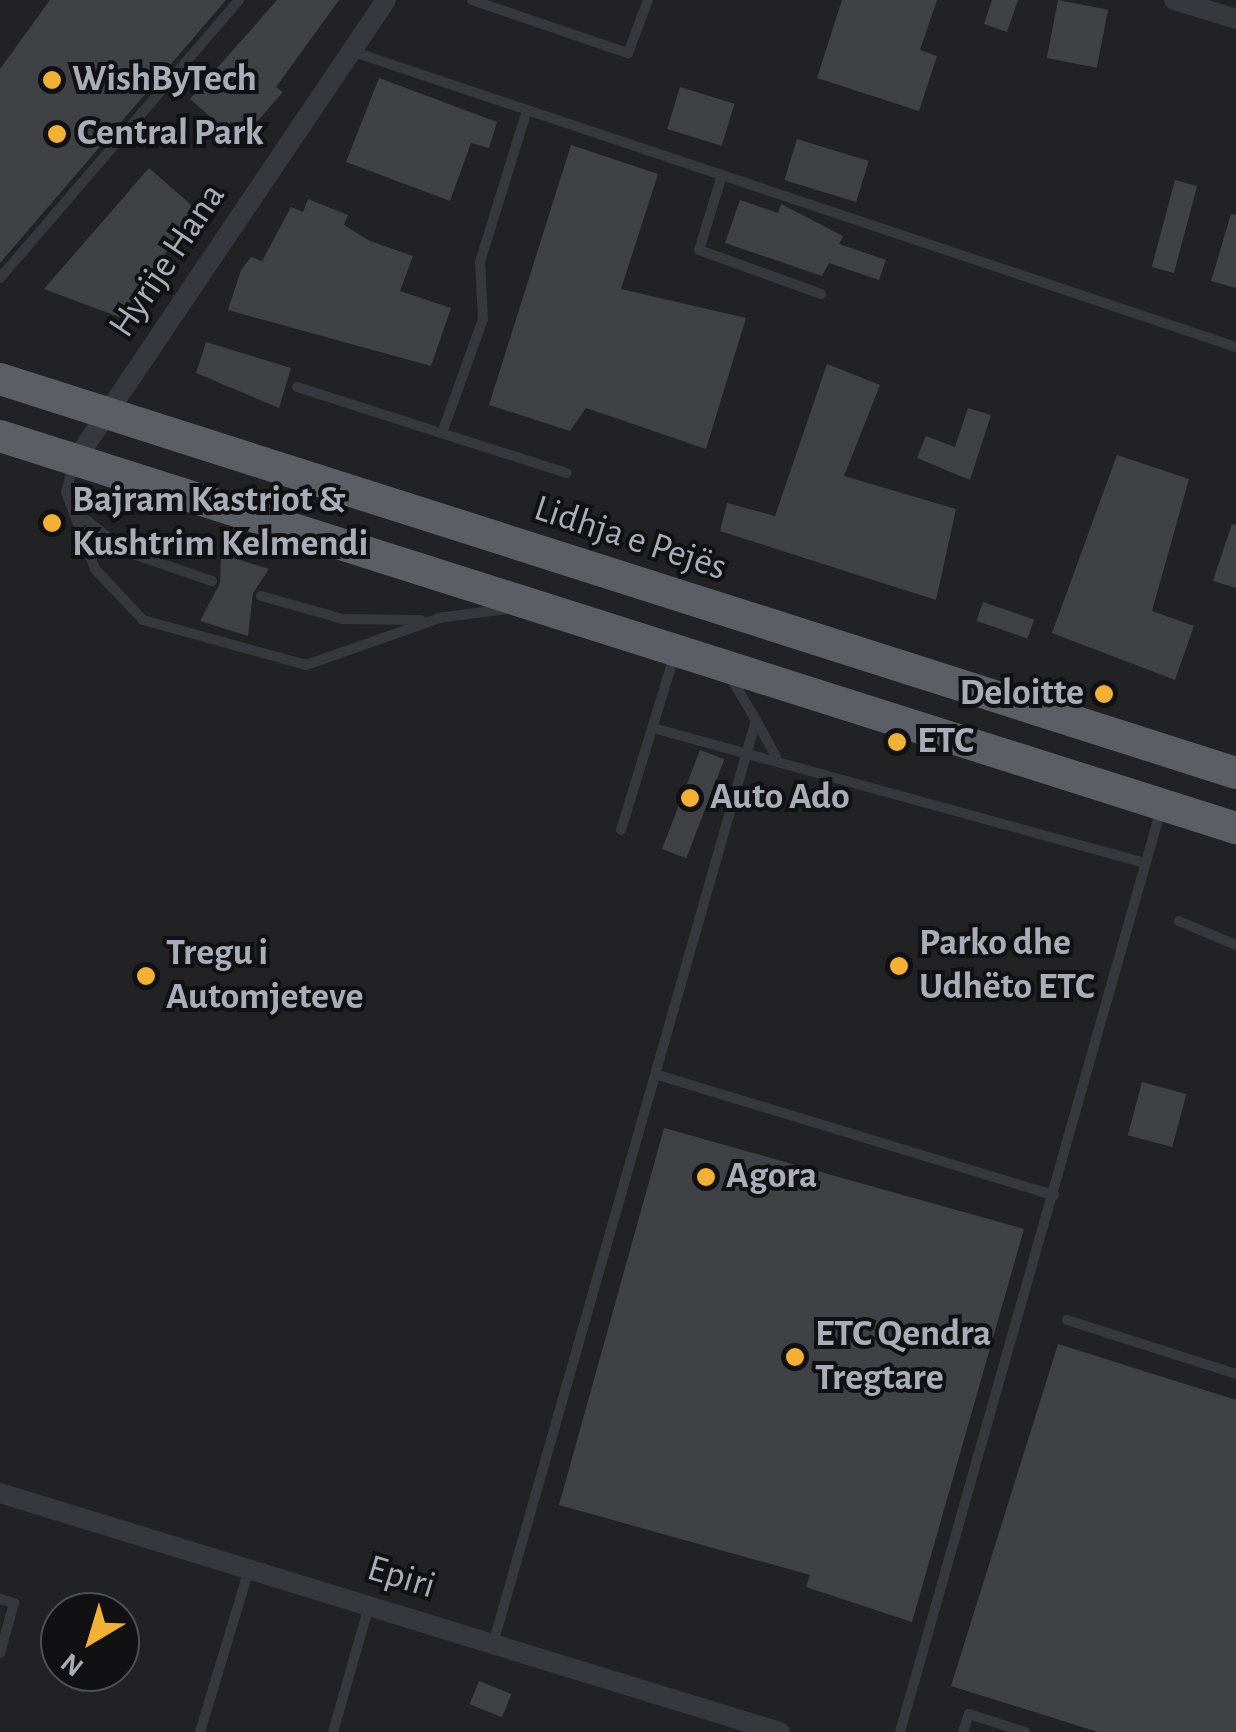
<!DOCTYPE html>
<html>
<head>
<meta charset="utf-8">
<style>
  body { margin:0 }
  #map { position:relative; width:1236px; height:1732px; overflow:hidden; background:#161618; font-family:"Alegreya Sans",sans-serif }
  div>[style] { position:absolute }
  .built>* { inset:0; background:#222225 }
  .building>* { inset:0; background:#404145; transform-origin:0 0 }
  .service>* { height:10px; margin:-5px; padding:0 5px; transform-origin:5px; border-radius:5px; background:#37383d }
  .minor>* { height:20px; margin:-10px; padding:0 10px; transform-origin:10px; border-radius:10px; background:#37383d }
  .trunk>* { height:32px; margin:-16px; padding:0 16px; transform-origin:16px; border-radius:16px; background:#5b5e65 }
  .dots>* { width:28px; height:28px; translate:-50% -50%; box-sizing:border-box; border:5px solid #111113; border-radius:50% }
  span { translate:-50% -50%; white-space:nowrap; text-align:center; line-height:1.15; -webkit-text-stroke:8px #111113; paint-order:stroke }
  .poi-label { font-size:38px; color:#a8adb8; font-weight:700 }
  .left { translate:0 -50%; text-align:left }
  .right { translate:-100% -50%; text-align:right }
  .street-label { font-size:38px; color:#a8adb8 }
  .north { position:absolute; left:40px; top:1592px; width:100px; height:100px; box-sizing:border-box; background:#111113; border:2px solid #4d4f55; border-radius:50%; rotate:218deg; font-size:28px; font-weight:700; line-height:40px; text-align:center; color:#a8adb8 }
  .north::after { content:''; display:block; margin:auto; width:35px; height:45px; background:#f2b134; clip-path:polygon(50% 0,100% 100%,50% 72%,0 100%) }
</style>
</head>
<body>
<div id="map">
  <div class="built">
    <div style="clip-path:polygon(evenodd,0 0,1236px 0,1236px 1732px,0 1732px,0 0,60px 1612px,120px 1612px,120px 1672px,60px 1672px,60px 1612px)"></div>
  </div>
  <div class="building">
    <div style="clip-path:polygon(50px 0,226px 0,0 263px,0 69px)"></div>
    <div style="clip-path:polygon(277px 0,339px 0,276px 87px,283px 92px,239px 142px,190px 99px)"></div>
    <div style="clip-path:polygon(842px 0,937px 0,920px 50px,937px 56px,919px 111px,817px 78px)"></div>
    <div style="clip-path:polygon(992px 0,1018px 0,1007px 32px,984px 24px)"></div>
    <div style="left:1058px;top:0;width:51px;height:59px;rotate:11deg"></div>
    <div style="clip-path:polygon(379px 78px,497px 122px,489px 148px,471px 143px,450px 201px,346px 162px)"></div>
    <div style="left:680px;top:87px;width:57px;height:44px;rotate:17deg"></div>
    <div style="left:797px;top:139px;width:75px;height:43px;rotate:17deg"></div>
    <div style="clip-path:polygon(571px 145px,658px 174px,621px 289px,746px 318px,706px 449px,586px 408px,570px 431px,489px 405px)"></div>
    <div style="clip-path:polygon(149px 168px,197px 210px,119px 317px,44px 289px)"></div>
    <div style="left:1175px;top:180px;width:23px;height:90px;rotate:15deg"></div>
    <div style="clip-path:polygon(308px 199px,348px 215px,344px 225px,370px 241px,413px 256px,400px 291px,451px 308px,431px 366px,228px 310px,241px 270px,251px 257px,262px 261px,291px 207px,303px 212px)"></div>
    <div style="clip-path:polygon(740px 200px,778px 213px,781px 204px,843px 236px,839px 244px,886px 260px,879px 280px,829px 263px,822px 276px,725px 243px)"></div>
    <div style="clip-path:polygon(1231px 214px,1236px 215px,1236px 288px,1211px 281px)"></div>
    <div style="clip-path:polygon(206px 342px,291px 368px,279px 408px,196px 373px)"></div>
    <div style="clip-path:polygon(827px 364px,880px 385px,844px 476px,956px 509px,936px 600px,720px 531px,727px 503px,775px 516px)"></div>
    <div style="clip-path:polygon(968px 408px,991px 415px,970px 480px,917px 458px,926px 436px,955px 447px)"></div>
    <div style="clip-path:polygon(1117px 455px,1189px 479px,1152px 611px,1194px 626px,1175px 680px,1052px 633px)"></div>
    <div style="clip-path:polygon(1232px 524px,1236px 525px,1236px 588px,1213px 581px)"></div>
    <div style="clip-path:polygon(221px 554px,269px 569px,253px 593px,248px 636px,200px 621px,220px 583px)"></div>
    <div style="left:983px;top:602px;width:54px;height:20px;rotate:19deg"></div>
    <div style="left:700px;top:750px;width:26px;height:106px;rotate:21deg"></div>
    <div style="left:1142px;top:1082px;width:46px;height:55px;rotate:15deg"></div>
    <div style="clip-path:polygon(664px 1128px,1024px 1229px,912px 1622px,806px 1587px,810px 1575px,559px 1505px)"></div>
    <div style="clip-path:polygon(1058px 1344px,1236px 1400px,1236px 1732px,1098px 1732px,951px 1686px)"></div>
    <div style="left:479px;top:1681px;width:35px;height:25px;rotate:22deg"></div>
  </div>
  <div class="service">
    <div style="left:472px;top:0;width:165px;rotate:18.8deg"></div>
    <div style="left:628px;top:53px;width:57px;rotate:-69.3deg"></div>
    <div style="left:351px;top:51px;width:933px;rotate:18.49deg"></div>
    <div style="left:722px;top:175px;width:78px;rotate:107deg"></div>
    <div style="left:699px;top:250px;width:130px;rotate:19.8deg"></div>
    <div style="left:0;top:278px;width:367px;rotate:-49.3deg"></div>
    <div style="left:297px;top:387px;width:283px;rotate:17.7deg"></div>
    <div style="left:442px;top:433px;width:121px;rotate:-70.2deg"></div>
    <div style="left:483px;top:319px;width:57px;rotate:-93deg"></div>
    <div style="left:480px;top:262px;width:159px;rotate:-72.8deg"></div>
    <div style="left:73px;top:466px;width:27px;rotate:105deg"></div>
    <div style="left:66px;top:492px;width:82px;rotate:69.4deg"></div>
    <div style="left:95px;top:569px;width:70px;rotate:46.7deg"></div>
    <div style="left:143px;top:620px;width:169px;rotate:15.4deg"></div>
    <div style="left:306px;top:665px;width:145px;rotate:-19.3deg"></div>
    <div style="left:75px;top:511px;width:66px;rotate:38.3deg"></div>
    <div style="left:127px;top:552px;width:90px;rotate:18.8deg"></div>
    <div style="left:261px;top:596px;width:85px;rotate:15.7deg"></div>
    <div style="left:343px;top:619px;width:78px;rotate:0.7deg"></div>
    <div style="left:438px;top:618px;width:69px;rotate:-7.5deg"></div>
    <div style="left:756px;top:720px;width:42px;rotate:61.6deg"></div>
    <div style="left:653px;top:728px;width:510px;rotate:15.34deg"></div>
    <div style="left:621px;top:830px;width:181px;rotate:-73deg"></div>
    <div style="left:1179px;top:921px;width:62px;rotate:22.8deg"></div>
    <div style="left:658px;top:1075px;width:414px;rotate:16.9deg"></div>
    <div style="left:1067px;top:1320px;width:177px;rotate:17.7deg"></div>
    <div style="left:0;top:1599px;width:15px;rotate:16deg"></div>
    <div style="left:14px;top:1603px;width:52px;rotate:105.6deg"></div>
    <div style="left:493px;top:1644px;width:961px;rotate:-74.11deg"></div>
    <div style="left:756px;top:720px;width:49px;rotate:-120.8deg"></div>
    <div style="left:200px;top:1732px;width:169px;rotate:-73.2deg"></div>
    <div style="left:333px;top:1732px;width:131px;rotate:-74.1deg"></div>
    <div style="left:900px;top:1732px;width:959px;rotate:-74.21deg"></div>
    <div style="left:963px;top:1732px;width:19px;rotate:-72deg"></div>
    <div style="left:969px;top:1714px;width:59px;rotate:17.8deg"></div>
  </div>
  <div class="minor">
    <div style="left:1174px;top:0;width:65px;rotate:17deg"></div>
    <div style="left:75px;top:461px;width:556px;rotate:-56deg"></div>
    <div style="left:0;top:1493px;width:816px;rotate:17.04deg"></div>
  </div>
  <div class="trunk">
    <div style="left:0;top:379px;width:1297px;rotate:17.68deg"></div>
    <div style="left:0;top:436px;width:1297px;rotate:17.6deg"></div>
  </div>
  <div class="dots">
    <div style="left:52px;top:80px;background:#f2b134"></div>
    <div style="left:57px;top:134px;background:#f2b134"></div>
    <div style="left:52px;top:523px;background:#f2b134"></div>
    <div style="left:1104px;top:694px;background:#f2b134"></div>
    <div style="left:897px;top:742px;background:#f2b134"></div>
    <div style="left:690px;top:798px;background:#f2b134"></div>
    <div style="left:899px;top:966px;background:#f2b134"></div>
    <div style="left:146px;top:976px;background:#f2b134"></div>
    <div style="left:706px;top:1177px;background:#f2b134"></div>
    <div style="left:795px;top:1357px;background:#f2b134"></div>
  </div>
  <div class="poi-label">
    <span class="left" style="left:72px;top:80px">WishByTech</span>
    <span class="left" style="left:77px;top:134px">Central Park</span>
    <span class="left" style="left:72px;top:523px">Bajram Kastriot &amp;<br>Kushtrim Kelmendi</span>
    <span class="right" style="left:1084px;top:694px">Deloitte</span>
    <span class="left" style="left:917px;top:742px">ETC</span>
    <span class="left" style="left:710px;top:798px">Auto Ado</span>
    <span class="left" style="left:919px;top:966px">Parko dhe<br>Udhëto ETC</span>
    <span class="left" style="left:166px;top:976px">Tregu i<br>Automjeteve</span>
    <span class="left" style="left:726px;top:1177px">Agora</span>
    <span class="left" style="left:815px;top:1357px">ETC Qendra<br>Tregtare</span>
  </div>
  <div class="street-label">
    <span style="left:168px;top:261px;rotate:-56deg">Hyrije Hana</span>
    <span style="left:630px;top:539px;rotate:18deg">Lidhja e Pejës</span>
    <span style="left:401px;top:1578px;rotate:17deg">Epiri</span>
  </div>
  <div class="north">N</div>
</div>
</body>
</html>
